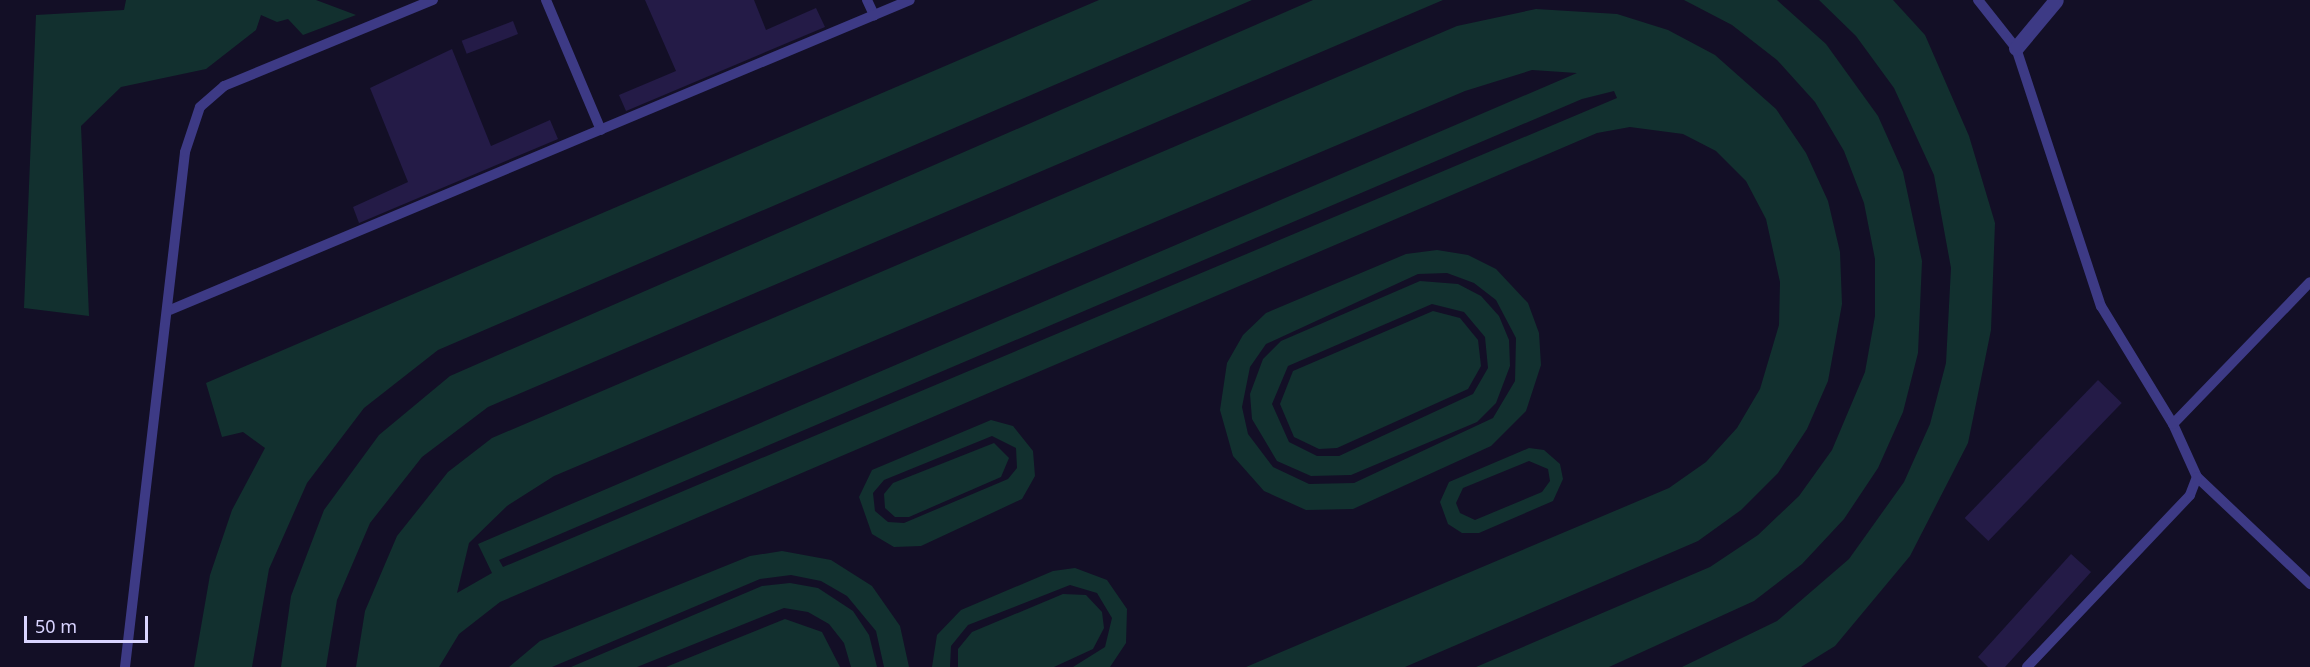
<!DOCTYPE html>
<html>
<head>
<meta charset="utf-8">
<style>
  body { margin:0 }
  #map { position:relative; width:2310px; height:667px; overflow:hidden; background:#130f26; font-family:"Noto Sans",sans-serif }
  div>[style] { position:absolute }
  .green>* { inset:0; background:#12302f }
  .building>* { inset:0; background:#241b47; transform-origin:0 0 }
  .lane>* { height:10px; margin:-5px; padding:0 5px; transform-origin:5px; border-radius:5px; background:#3d3a85 }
  .street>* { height:15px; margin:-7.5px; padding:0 7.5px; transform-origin:7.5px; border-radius:7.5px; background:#3d3a85 }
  span { translate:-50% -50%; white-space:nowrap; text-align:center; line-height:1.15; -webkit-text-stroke:6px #130f26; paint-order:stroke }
  .scale { position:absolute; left:24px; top:616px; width:124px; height:27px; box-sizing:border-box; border:3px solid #d9d4ff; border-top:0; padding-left:8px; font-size:18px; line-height:21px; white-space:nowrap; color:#d9d4ff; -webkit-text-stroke:4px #130f26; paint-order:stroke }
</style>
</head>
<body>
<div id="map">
  <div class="green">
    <div style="clip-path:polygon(126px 0,316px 0,356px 15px,303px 35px,288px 19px,277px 22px,261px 15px,256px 30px,206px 69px,121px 87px,81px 126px,89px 316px,24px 308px,36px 15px,124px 10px)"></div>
    <div style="clip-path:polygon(1099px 0,1252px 0,438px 350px,364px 408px,307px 483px,269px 569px,252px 667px,194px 667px,210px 575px,232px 510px,265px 448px,243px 432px,222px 437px,206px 383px)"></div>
    <div style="clip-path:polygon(1313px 0,1443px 0,488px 407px,422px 457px,370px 523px,337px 600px,326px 667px,281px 667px,291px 596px,324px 510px,379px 435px,450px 376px)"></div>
    <div style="clip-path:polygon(1684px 0,1777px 0,1826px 44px,1878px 116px,1903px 172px,1922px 261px,1918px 353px,1903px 412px,1878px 468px,1844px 519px,1802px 564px,1754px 601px,1609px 667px,1476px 667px,1710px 567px,1758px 535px,1799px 496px,1832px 450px,1865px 372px,1875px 316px,1875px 259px,1864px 203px,1844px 151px,1815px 102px,1777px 60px,1732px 25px)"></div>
    <div style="clip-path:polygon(1819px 0,1893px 0,1925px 35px,1969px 136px,1995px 223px,1991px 330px,1968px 443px,1910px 556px,1835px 646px,1801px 667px,1682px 667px,1777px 621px,1849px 559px,1904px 482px,1930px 424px,1946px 363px,1951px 268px,1934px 175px,1894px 88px,1856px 36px)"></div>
    <div style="clip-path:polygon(evenodd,1536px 9px,1617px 14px,1668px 30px,1715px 55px,1776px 109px,1806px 153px,1828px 201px,1840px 252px,1842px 304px,1828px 381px,1807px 429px,1778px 473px,1741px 510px,1698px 541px,1405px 667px,1246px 667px,1669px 488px,1706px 462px,1737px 428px,1760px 389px,1779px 325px,1780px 282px,1766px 219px,1746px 181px,1716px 151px,1683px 134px,1630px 127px,1597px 133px,500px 602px,459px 634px,439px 667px,356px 667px,365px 611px,397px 536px,448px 472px,492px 438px,1457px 26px,1536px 9px,1532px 70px,1577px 73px,478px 544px,492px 573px,457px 593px,469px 543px,507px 506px,554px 476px,1465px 91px,1532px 70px,1536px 9px,1614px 91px,1617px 98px,503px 567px,499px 560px,1582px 99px,1614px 91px)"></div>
    <div style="clip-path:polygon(evenodd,1437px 250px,1468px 255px,1496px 269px,1528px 303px,1539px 333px,1541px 365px,1526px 411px,1491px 446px,1353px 509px,1306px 510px,1264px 491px,1233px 456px,1220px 410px,1227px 363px,1243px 335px,1266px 313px,1406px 254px,1437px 250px,1447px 273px,1474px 283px,1496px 300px,1516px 338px,1515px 381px,1493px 418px,1354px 483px,1309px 484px,1273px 467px,1248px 434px,1242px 407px,1250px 367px,1266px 344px,1418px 274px,1447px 273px)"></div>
    <div style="clip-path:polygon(evenodd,1420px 281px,1458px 284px,1481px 296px,1499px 316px,1509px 340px,1510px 366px,1496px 403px,1477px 422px,1351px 475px,1311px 476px,1277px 461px,1252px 419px,1250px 394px,1263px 359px,1281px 341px,1420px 281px,1432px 304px,1464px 312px,1485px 337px,1488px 368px,1473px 394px,1339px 456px,1317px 456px,1289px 442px,1272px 404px,1288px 366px,1432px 304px)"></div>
    <div style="clip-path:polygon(1433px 311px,1460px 318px,1478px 340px,1481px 366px,1468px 389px,1337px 448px,1319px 449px,1294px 437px,1280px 404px,1293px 371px)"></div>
    <div style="clip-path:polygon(evenodd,991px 420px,1013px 426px,1033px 451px,1035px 476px,1022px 499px,921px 546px,894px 547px,872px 534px,859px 497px,872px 470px,991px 420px,992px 436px,1016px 448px,1017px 468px,1008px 479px,904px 523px,888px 522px,875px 511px,873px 493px,884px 480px,992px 436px)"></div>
    <div style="clip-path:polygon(994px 443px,1009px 458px,1001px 477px,909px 517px,895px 517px,885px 508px,884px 494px,893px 483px)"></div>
    <div style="clip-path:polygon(evenodd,1529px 448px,1544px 450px,1560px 464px,1563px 479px,1553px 501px,1479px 533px,1462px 533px,1448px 524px,1440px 502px,1449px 482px,1529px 448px,1529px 461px,1548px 469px,1550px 481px,1542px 492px,1475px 520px,1460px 513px,1456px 503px,1463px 488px,1529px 461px)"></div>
    <div style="clip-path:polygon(782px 551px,831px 560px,872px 586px,900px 626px,909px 667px,884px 667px,876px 631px,847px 596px,821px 581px,791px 575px,760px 579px,552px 667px,509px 667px,540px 641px,750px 556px)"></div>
    <div style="clip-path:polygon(1075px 568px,1107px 580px,1127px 609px,1126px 643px,1110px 667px,1073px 667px,1105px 647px,1112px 618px,1097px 593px,1070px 585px,968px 625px,951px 646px,950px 667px,932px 667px,937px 635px,961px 610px,1053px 571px)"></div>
    <div style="clip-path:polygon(790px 583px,818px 588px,853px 611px,869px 635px,877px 667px,851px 667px,844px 643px,829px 624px,808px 612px,784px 608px,637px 667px,571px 667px,762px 586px)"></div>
    <div style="clip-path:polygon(1063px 594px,1086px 595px,1102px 612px,1104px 628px,1093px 649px,1054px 667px,958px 667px,958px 649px,972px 632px)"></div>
    <div style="clip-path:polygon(785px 619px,822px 632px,840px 667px,666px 667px)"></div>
  </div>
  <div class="building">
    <div style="clip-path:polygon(645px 0,754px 0,766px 30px,816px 8px,825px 27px,626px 111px,619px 95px,676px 71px)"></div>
    <div style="left:513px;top:21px;width:14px;height:55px;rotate:69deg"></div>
    <div style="clip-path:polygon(452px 49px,491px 146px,550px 120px,558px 139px,359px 223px,353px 207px,408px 182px,370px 88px)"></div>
    <div style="left:2098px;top:380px;width:33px;height:192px;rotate:44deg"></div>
    <div style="clip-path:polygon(2071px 554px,2091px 572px,2005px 667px,1988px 667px,1978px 657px)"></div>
  </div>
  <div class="lane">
    <div style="left:546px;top:0;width:141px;rotate:67.1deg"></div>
    <div style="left:867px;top:0;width:17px;rotate:65deg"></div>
    <div style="left:1978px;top:0;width:61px;rotate:51.6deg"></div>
    <div style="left:2016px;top:48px;width:272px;rotate:71.8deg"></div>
    <div style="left:2101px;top:306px;width:138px;rotate:58.6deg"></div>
    <div style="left:2173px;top:424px;width:58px;rotate:65.6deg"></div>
    <div style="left:2197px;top:477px;width:156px;rotate:43.4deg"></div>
    <div style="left:170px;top:310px;width:802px;rotate:-22.73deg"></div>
    <div style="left:2173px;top:424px;width:197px;rotate:-46deg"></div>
    <div style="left:125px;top:667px;width:518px;rotate:-83.35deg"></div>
    <div style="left:185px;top:152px;width:47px;rotate:-71.6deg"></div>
    <div style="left:200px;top:107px;width:32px;rotate:-41deg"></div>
    <div style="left:224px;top:86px;width:226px;rotate:-22.4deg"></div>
    <div style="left:2027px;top:667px;width:237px;rotate:-46.5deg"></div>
    <div style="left:2190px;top:495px;width:19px;rotate:-69deg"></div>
  </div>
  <div class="street">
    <div style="left:2016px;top:48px;width:62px;rotate:-50.2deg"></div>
  </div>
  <div class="scale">50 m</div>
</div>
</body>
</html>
